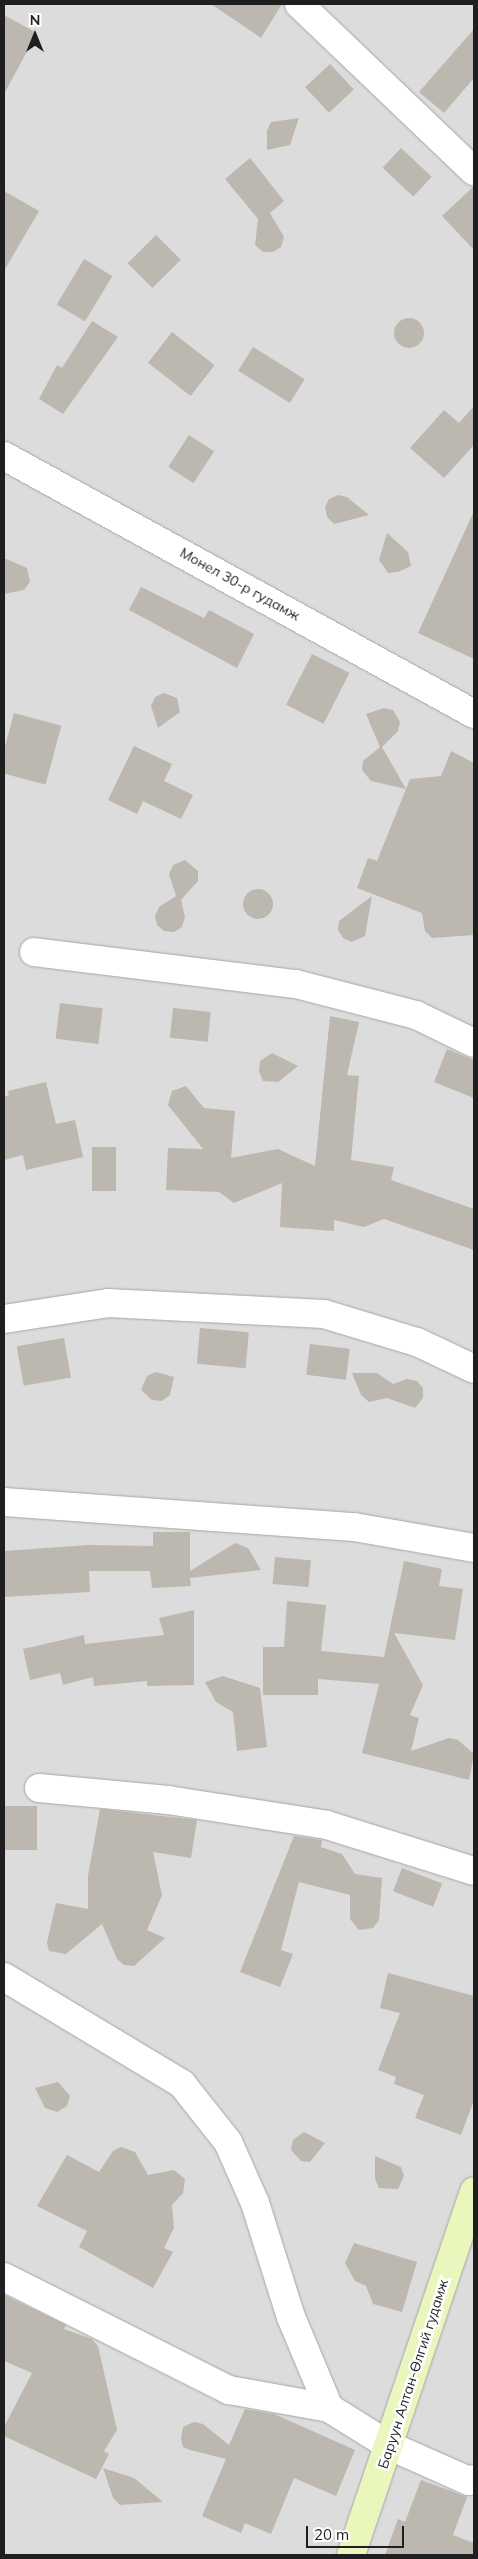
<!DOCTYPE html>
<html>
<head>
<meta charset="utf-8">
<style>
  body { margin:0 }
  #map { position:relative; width:478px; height:2559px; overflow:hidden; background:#f0eee6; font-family:Mulish,sans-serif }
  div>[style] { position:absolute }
  .residential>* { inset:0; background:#dddcdc; transform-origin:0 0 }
  .building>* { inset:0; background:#bcb7af; transform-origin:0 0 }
  .round { border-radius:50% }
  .roads { filter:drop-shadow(0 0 1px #a6a6a6) drop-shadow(0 0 1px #a6a6a6) }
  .minor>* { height:28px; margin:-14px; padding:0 14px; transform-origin:14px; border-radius:14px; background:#fff }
  .secondary>* { height:28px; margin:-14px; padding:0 14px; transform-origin:14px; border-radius:14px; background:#e9f7bc }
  span { translate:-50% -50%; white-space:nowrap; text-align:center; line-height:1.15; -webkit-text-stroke:5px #fff; paint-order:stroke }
  .street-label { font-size:14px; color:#1f1f1f }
  .frame { position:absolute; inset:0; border:5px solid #1f1f1f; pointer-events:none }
  .north { position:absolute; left:10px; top:10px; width:50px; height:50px; -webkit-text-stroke:4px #fff; paint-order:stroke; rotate:0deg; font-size:14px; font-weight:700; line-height:20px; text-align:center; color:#1f1f1f }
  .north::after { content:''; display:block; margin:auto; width:18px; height:22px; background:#1f1f1f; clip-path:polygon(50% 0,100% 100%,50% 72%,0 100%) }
  .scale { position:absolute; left:306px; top:2526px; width:98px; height:22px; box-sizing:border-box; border:2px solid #1f1f1f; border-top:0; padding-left:6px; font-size:15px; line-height:18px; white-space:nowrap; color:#1f1f1f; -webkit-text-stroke:4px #fff; paint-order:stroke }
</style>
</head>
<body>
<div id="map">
  <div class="residential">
    <div style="left:4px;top:4px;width:470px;height:2551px"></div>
  </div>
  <div class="building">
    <div style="clip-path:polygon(211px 4px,282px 4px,261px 38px)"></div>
    <div style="clip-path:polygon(4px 15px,37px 33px,4px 94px)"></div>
    <div style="clip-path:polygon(474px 29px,474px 78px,444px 113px,419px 92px)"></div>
    <div style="left:330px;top:64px;width:35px;height:34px;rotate:47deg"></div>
    <div style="clip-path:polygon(299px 118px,290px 145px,267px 150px,267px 131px,271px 122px)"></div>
    <div style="left:401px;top:148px;width:42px;height:27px;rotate:43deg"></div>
    <div style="clip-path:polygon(250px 158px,284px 201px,270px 213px,284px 237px,281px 247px,273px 252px,263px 252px,255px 245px,258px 219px,225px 179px)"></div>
    <div style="clip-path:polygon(474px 186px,474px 250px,442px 216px)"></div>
    <div style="clip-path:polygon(4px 191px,39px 211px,4px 271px)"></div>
    <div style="left:156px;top:235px;width:35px;height:40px;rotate:45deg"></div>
    <div style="left:84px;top:259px;width:33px;height:53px;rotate:31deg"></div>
    <div class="round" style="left:394px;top:318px;width:30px;height:30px"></div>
    <div style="clip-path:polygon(92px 321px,118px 337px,63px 414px,39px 399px,57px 365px,62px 368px)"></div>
    <div style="left:172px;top:332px;width:54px;height:39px;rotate:38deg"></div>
    <div style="left:253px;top:347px;width:61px;height:28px;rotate:32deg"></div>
    <div style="clip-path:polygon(474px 406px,474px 445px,444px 478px,410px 448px,444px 410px,459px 423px)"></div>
    <div style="left:189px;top:435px;width:30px;height:38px;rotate:33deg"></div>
    <div style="clip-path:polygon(338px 495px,347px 497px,369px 515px,334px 524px,327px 517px,325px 507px,329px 499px)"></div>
    <div style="clip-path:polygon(474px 511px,474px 659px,418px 633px)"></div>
    <div style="clip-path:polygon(387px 533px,408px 552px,411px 566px,398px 572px,388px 573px,379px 560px)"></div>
    <div style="clip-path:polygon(4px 558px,27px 568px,30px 582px,24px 590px,4px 594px)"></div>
    <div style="clip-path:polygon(141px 587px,204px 618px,209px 610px,254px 634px,237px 668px,129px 610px)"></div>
    <div style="left:312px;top:654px;width:42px;height:57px;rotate:27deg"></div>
    <div style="clip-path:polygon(164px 693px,177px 698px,180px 712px,158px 728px,151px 706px,155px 697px)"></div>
    <div style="clip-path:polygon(384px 708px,393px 710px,400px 722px,398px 731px,382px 747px,406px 789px,410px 779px,441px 776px,451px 751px,474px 763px,474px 935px,432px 938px,425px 931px,422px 913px,357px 888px,368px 858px,377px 861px,406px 789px,371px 781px,362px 770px,363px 761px,380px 747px,366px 714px)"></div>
    <div style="left:14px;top:713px;width:49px;height:61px;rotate:15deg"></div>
    <div style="clip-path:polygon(134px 746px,172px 764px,164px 781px,193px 795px,181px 819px,143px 801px,137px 814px,108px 800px)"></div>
    <div style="clip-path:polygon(185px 860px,198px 871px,198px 881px,181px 900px,185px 917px,182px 927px,174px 932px,164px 931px,157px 925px,155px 916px,159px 907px,176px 896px,169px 874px,173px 865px)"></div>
    <div class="round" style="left:243px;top:889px;width:30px;height:30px"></div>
    <div style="clip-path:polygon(372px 896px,365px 936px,352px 942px,343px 938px,338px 930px,339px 921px)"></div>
    <div style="left:60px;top:1003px;width:43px;height:36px;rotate:7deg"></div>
    <div style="left:173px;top:1008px;width:38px;height:30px;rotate:6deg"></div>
    <div style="clip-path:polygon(330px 1016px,359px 1022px,347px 1075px,359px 1076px,351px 1160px,394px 1167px,391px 1180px,474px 1209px,474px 1250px,384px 1219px,364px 1227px,334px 1220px,334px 1231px,280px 1227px,282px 1183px,234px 1203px,219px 1192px,166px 1190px,168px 1148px,203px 1149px,168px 1105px,172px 1091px,186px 1086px,204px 1108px,235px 1111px,231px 1158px,278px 1149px,315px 1166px)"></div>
    <div style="clip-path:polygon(447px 1049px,474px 1060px,474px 1098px,434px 1082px)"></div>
    <div style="clip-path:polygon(272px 1053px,298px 1066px,278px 1082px,263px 1081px,259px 1071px,260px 1061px)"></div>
    <div style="clip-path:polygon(46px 1082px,56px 1124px,75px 1120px,83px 1157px,26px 1170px,23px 1155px,4px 1160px,4px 1097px,9px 1095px,8px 1091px)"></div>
    <div style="left:92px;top:1147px;width:24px;height:44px"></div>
    <div style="left:200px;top:1328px;width:49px;height:36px;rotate:5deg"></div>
    <div style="left:64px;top:1338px;width:40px;height:48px;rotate:80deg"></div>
    <div style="left:310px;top:1344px;width:40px;height:31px;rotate:7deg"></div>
    <div style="clip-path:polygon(156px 1372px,174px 1377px,170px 1395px,162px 1401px,152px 1400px,141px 1390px,147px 1376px)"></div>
    <div style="clip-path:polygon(352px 1373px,377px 1373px,393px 1384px,407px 1379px,417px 1381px,423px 1388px,423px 1398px,415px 1408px,387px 1398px,369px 1402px,361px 1395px)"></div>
    <div style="clip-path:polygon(153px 1532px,190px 1532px,190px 1571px,235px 1543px,248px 1548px,261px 1570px,190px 1578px,191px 1586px,152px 1588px,150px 1571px,89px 1571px,90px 1592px,4px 1597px,4px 1551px,88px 1545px,153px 1546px)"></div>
    <div style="left:275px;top:1557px;width:36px;height:27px;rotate:5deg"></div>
    <div style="clip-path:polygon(404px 1561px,442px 1569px,439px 1586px,463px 1589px,455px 1640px,394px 1633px,423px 1685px,410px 1715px,419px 1718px,411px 1751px,449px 1738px,458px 1740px,474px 1754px,469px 1780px,362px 1753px,379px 1684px,318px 1679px,318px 1695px,263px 1695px,263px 1647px,284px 1647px,287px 1601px,326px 1605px,321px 1651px,384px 1657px)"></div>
    <div style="clip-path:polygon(194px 1610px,194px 1685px,147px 1686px,147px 1681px,94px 1686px,93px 1677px,63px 1685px,60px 1673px,30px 1680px,23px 1649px,84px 1635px,85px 1644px,164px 1635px,159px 1618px)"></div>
    <div style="clip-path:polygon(223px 1676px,260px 1688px,267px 1747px,237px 1751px,233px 1712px,216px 1702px,205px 1682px)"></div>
    <div style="left:4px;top:1806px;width:33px;height:44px"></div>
    <div style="clip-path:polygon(100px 1809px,197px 1820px,191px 1858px,153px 1852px,162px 1895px,147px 1930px,165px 1938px,134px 1966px,124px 1965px,117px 1959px,102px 1924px,66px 1954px,49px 1951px,47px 1943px,56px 1903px,88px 1909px,88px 1876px)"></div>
    <div style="clip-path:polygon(294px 1836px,322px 1840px,321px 1847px,342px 1854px,355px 1874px,382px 1878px,379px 1920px,373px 1928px,359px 1930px,350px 1919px,350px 1895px,299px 1882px,281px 1950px,293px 1954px,280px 1987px,240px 1972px)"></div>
    <div style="left:402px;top:1868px;width:43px;height:25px;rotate:21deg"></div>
    <div style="clip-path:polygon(388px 1973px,474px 1996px,474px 2100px,461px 2135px,415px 2118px,424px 2095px,394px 2084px,396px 2077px,378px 2070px,400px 2013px,380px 2008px)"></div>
    <div style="clip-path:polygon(58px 2082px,70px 2096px,67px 2106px,57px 2112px,45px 2108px,35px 2088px)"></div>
    <div style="clip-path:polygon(304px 2132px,325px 2143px,310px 2162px,301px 2161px,291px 2150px,293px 2140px)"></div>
    <div style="clip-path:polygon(121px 2147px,135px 2152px,148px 2175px,174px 2170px,185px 2179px,183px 2193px,172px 2205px,174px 2228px,164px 2248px,173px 2252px,153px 2288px,79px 2247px,87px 2231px,37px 2206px,67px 2155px,99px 2172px,113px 2151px)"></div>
    <div style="clip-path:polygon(375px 2156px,401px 2167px,404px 2176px,398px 2189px,379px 2188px,375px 2179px)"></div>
    <div style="clip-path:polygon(354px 2243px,417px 2262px,402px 2312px,373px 2304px,366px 2286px,355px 2281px,345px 2263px)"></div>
    <div style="clip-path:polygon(4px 2295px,66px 2325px,64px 2329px,92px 2339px,98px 2346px,117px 2430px,104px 2451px,109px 2454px,96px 2479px,4px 2436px,4px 2427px,32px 2373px,4px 2361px)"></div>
    <div style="clip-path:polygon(245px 2409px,274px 2414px,355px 2450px,336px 2496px,294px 2478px,271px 2534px,245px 2523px,241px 2533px,202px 2516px,226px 2459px,190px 2450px,183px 2447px,181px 2439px,183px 2427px,194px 2422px,203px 2424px,229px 2445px)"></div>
    <div style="clip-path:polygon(103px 2468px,134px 2478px,163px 2502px,120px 2505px,113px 2498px)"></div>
    <div style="clip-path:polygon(421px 2480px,467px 2497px,453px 2535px,474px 2543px,474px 2555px,385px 2555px,398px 2519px,405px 2522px)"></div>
  </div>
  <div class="roads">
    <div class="minor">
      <div style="left:299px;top:4px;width:242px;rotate:43.7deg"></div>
      <div style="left:4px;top:456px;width:536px;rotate:28.76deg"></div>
      <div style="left:34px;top:952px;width:264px;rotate:7deg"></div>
      <div style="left:296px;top:984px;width:124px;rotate:14.5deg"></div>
      <div style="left:416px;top:1015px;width:64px;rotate:25.8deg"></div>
      <div style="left:4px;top:1319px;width:105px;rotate:-8.7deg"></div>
      <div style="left:108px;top:1303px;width:216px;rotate:2.9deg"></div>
      <div style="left:324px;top:1314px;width:97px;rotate:16.8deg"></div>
      <div style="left:417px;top:1342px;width:63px;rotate:25.3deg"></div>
      <div style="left:4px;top:1502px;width:351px;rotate:4.1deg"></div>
      <div style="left:354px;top:1527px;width:122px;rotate:9.9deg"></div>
      <div style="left:39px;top:1788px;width:130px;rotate:5.3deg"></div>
      <div style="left:168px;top:1800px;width:161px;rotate:8.9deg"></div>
      <div style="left:327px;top:1825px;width:154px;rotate:17.4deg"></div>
      <div style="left:4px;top:1977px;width:208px;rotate:31deg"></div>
      <div style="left:182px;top:2084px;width:74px;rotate:51.6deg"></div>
      <div style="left:228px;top:2142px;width:67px;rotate:66.1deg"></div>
      <div style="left:255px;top:2203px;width:120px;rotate:72.5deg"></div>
      <div style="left:291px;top:2317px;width:99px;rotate:67.3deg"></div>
      <div style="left:329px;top:2408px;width:72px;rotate:31.9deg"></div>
      <div style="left:390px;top:2446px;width:86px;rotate:23.9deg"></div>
      <div style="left:469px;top:2481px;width:5px;rotate:-22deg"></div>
      <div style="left:4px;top:2277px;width:252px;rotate:26.7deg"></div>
      <div style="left:229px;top:2390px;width:102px;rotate:10.2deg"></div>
    </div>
    <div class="secondary">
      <div style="left:351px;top:2555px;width:384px;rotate:-71.3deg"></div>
    </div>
  </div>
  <div class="street-label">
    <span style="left:240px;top:584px;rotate:29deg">Монел 30-р гудамж</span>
    <span style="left:413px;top:2374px;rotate:-72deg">Баруун Алтан-Өлгий гудамж</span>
  </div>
  <div class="frame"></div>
  <div class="north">N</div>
  <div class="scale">20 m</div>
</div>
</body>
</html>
